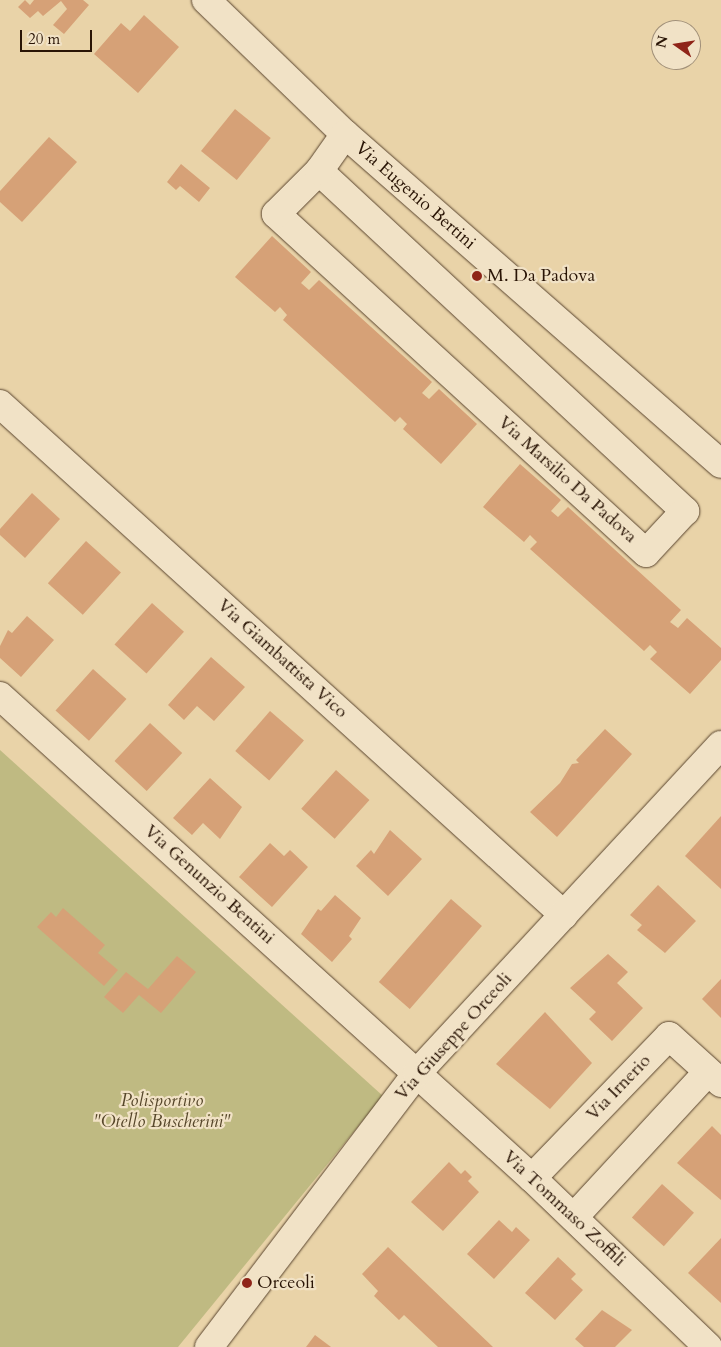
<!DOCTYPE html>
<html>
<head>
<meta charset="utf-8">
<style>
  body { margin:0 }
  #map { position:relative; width:721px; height:1347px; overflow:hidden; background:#e9d3a8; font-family:Cardo,serif }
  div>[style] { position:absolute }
  .green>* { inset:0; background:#bfba82 }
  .building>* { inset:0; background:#d6a177; transform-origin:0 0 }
  .roads { filter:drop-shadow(0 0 1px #59442e) drop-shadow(0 0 1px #59442e) }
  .minor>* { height:28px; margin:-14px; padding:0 14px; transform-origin:14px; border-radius:14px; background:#f1e2c6 }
  .dots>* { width:14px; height:14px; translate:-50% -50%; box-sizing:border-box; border:2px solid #f1e2c6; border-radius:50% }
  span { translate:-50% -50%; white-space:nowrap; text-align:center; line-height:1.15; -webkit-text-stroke:4.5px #f1e2c6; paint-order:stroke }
  .street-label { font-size:18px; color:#291405 }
  .poi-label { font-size:18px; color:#291405 }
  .left { translate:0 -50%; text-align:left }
  .park-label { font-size:18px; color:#56462a; font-style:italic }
  .north { position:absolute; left:651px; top:20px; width:50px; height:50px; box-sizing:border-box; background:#f1e2c6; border:1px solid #a19079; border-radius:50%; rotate:283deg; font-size:14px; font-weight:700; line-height:20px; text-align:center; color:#291405 }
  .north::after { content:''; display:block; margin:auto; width:18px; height:22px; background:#8f2418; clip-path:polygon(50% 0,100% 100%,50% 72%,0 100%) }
  .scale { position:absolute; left:20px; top:30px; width:72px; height:22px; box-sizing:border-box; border:2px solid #291405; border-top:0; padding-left:6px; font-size:15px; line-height:18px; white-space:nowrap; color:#291405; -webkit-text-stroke:4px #f1e2c6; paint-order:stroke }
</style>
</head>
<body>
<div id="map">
  <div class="green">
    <div style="clip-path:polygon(0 750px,383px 1096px,178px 1347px,0 1347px)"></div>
  </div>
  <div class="building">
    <div style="clip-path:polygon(25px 0,30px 5px,34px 0,83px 0,89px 5px,64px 34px,53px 25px,67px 9px,61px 1px,43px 16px,38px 11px,30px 18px,18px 7px)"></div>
    <div style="clip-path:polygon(144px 15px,179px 47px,138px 93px,94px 54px,121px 23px,130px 31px)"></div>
    <div style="left:235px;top:109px;width:46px;height:54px;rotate:39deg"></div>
    <div style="clip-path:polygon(49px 137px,77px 162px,22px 222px,0 202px,0 191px)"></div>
    <div style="clip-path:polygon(181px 164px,210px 188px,199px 202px,180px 186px,176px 190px,167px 182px)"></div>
    <div style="clip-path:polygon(272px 236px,311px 272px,301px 283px,309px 290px,319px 280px,432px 382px,422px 393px,429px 399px,439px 389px,477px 424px,441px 464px,403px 429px,407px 424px,400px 417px,395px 422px,283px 320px,287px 315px,280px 307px,275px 312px,235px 277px)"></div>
    <div style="clip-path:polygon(520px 464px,561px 500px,551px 511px,558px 517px,568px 507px,681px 610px,670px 622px,678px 628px,687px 618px,721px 648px,721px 660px,690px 694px,650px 659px,657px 652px,650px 645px,644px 651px,530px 549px,537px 542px,530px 535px,524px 542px,483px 507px)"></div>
    <div style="clip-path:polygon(32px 493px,60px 519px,25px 558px,0 535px,0 529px)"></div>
    <div style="left:86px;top:541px;width:47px;height:57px;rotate:42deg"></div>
    <div style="left:152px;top:603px;width:43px;height:56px;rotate:42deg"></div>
    <div style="clip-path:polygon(27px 616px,54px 640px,21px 677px,0 658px,0 646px,8px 630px,12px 633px)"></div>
    <div style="clip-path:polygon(211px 657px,245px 687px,214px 721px,197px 706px,184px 720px,168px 705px)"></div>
    <div style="left:93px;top:669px;width:45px;height:56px;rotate:42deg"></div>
    <div style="left:270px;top:711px;width:45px;height:53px;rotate:41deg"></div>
    <div style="left:150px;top:723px;width:44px;height:52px;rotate:43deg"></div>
    <div style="clip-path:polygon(605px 729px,632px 754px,557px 837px,530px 812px,560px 783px,572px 764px,579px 763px,576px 760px)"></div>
    <div style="left:336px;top:770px;width:45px;height:52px;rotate:42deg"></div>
    <div style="clip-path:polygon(210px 778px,242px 807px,220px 839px,203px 823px,192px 835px,173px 818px)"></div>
    <div style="clip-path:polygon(721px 816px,721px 889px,685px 856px)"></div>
    <div style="clip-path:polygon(390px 830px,422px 859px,388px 896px,356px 866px,371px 850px,374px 854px)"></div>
    <div style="clip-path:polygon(270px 843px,284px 856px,290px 850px,308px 867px,272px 907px,239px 877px)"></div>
    <div style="clip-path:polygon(658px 885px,696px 921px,665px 953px,637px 930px,642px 925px,630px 915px)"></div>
    <div style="clip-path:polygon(335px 895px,361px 918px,349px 936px,352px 939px,332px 962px,301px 934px,318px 909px,321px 911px)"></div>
    <div style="left:451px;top:899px;width:41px;height:110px;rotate:41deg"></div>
    <div style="clip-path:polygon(63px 908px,105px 945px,98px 953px,118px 970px,104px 986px,37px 927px,51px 912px,56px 917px)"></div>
    <div style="clip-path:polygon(608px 954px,628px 972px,617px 983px,643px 1008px,612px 1041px,589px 1019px,596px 1012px,570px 988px)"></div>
    <div style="clip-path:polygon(177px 956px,196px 972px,161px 1013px,139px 995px,123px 1013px,104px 997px,126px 972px,148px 989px)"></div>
    <div style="clip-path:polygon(721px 979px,721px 1018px,702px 999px)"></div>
    <div style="clip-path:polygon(545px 1012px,592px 1063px,550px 1109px,496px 1064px)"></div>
    <div style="clip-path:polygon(712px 1126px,721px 1135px,721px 1200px,677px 1163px)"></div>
    <div style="clip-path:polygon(449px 1162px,461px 1174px,465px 1170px,472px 1177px,468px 1181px,479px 1192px,443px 1231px,411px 1202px)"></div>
    <div style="left:662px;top:1184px;width:43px;height:45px;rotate:42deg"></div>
    <div style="clip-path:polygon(499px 1220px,512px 1232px,516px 1227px,530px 1240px,494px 1279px,467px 1254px)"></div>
    <div style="clip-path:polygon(721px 1238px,721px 1303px,688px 1273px)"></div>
    <div style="clip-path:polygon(388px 1247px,493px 1347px,438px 1347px,404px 1315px,399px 1320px,374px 1296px,378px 1291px,362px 1274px)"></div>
    <div style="clip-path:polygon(558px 1257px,576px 1274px,571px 1279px,583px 1290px,555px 1320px,525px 1293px)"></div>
    <div style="clip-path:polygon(602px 1310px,632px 1330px,615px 1347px,584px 1347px,575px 1339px)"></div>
    <div style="clip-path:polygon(315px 1335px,331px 1347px,306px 1347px)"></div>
  </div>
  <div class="roads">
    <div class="minor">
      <div style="left:206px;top:0;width:193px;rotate:44deg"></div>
      <div style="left:345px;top:134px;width:500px;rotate:41.27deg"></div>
      <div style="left:319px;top:171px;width:500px;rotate:42.9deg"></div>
      <div style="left:685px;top:511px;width:57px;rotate:132.9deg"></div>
      <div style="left:646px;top:553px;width:502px;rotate:-137.5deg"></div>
      <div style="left:276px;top:214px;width:61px;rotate:-45deg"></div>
      <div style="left:319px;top:171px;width:45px;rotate:-54.9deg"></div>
      <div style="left:0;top:404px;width:761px;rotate:42.18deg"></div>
      <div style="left:0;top:696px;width:718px;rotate:42.18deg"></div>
      <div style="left:532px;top:1178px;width:244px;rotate:43.8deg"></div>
      <div style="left:532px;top:1178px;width:197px;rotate:-46deg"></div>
      <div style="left:669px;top:1036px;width:70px;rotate:42.1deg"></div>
      <div style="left:574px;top:1217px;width:197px;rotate:-47.3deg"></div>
      <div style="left:209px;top:1347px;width:344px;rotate:-52.8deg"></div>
      <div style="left:417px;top:1073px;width:447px;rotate:-47.2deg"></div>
    </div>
  </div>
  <div class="dots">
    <div style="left:477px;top:276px;background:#8f2418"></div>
    <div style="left:247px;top:1283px;background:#8f2418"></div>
  </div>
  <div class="street-label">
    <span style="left:415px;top:196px;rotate:41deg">Via Eugenio Bertini</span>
    <span style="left:567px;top:480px;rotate:42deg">Via Marsilio Da Padova</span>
    <span style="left:282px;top:659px;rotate:42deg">Via Giambattista Vico</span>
    <span style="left:209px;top:885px;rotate:42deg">Via Genunzio Bentini</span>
    <span style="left:454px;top:1037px;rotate:-48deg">Via Giuseppe Orceoli</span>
    <span style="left:619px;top:1088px;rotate:-46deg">Via Irnerio</span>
    <span style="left:564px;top:1209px;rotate:43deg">Via Tommaso Zoffili</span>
  </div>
  <div class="poi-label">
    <span class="left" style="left:487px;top:276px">M. Da Padova</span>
    <span class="left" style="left:257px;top:1283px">Orceoli</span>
  </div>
  <div class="park-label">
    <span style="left:162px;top:1112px">Polisportivo<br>"Otello Buscherini"</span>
  </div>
  <div class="north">N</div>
  <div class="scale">20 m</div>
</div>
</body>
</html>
